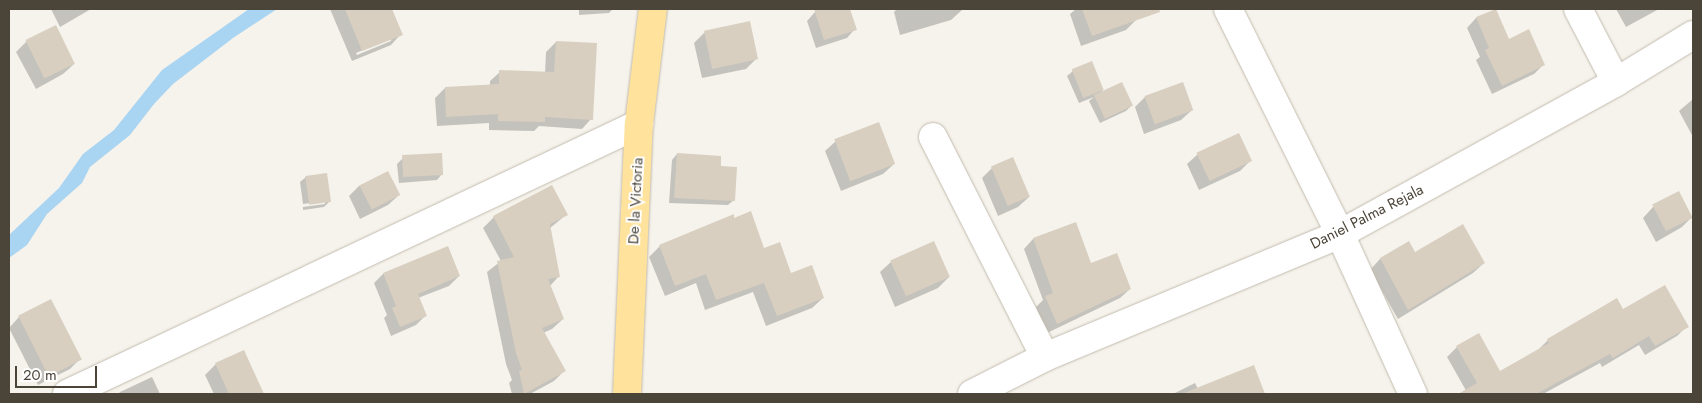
<!DOCTYPE html>
<html>
<head>
<meta charset="utf-8">
<style>
  body { margin:0 }
  #map { position:relative; width:1702px; height:403px; overflow:hidden; background:#f6f3ec; font-family:Jost,sans-serif }
  div>[style] { position:absolute }
  .water>* { inset:0; background:#a9d4f2 }
  .shadow>* { inset:0; background:#0003 }
  .building>* { inset:0; background:#d8cfc1; transform-origin:0 0 }
  .roads { filter:drop-shadow(0 0 1px #c2bbae) drop-shadow(0 0 1px #c2bbae) }
  .minor>* { height:28px; margin:-14px; padding:0 14px; transform-origin:14px; border-radius:14px; background:#fff }
  .major>* { height:28px; margin:-14px; padding:0 14px; transform-origin:14px; border-radius:14px; background:#ffe39c }
  span { translate:-50% -50%; white-space:nowrap; text-align:center; line-height:1.15; -webkit-text-stroke:4px #fff; paint-order:stroke }
  .street-label { font-size:15px; color:#4b4439 }
  .frame { position:absolute; inset:0; border:10px solid #4b4439; pointer-events:none }
  .scale { position:absolute; left:15px; top:366px; width:82px; height:22px; box-sizing:border-box; border:2px solid #4b4439; border-top:0; padding-left:6px; font-size:15px; line-height:18px; white-space:nowrap; color:#4b4439; -webkit-text-stroke:4px #fff; paint-order:stroke }
</style>
</head>
<body>
<div id="map">
  <div class="water">
    <div style="clip-path:polygon(249px 9px,277px 9px,233px 38px,173px 84px,154px 104px,130px 135px,90px 167px,82px 183px,47px 214px,27px 245px,9px 258px,9px 235px,59px 188px,83px 154px,114px 130px,162px 70px)"></div>
  </div>
  <div class="shadow">
    <div style="clip-path:polygon(51px 9px,91px 9px,60px 27px)"></div>
    <div style="clip-path:polygon(evenodd,330px 9px,391px 9px,401px 34px,391px 45px,352px 61px,330px 9px,391px 38px,391px 41px,357px 55px,356px 53px,391px 38px)"></div>
    <div style="clip-path:polygon(579px 9px,613px 9px,609px 13px,579px 15px)"></div>
    <div style="clip-path:polygon(825px 9px,849px 9px,855px 29px,847px 38px,816px 48px,807px 21px,815px 12px)"></div>
    <div style="clip-path:polygon(897px 9px,962px 9px,962px 10px,951px 20px,900px 35px,894px 12px)"></div>
    <div style="clip-path:polygon(1076px 9px,1133px 9px,1137px 19px,1126px 30px,1081px 46px,1070px 14px)"></div>
    <div style="clip-path:polygon(1616px 9px,1659px 9px,1626px 27px)"></div>
    <div style="clip-path:polygon(1495px 10px,1508px 40px,1544px 64px,1534px 74px,1492px 94px,1476px 60px,1480px 57px,1467px 28px,1476px 18px)"></div>
    <div style="clip-path:polygon(705px 32px,757px 58px,746px 69px,702px 78px,694px 43px)"></div>
    <div style="clip-path:polygon(27px 41px,74px 64px,63px 74px,36px 89px,16px 52px)"></div>
    <div style="clip-path:polygon(556px 42px,591px 119px,582px 129px,539px 126px,534px 131px,489px 130px,489px 123px,437px 126px,435px 98px,445px 88px,490px 86px,490px 81px,500px 72px,545px 73px,546px 52px)"></div>
    <div style="clip-path:polygon(1091px 63px,1103px 92px,1132px 105px,1126px 111px,1100px 123px,1089px 101px,1094px 97px,1079px 103px,1067px 76px,1073px 71px)"></div>
    <div style="clip-path:polygon(1145px 97px,1192px 110px,1181px 120px,1144px 134px,1135px 107px)"></div>
    <div style="clip-path:polygon(1693px 99px,1693px 137px,1679px 111px)"></div>
    <div style="clip-path:polygon(836px 141px,894px 164px,883px 174px,841px 191px,825px 151px)"></div>
    <div style="clip-path:polygon(677px 154px,720px 167px,734px 200px,728px 205px,669px 203px,672px 160px)"></div>
    <div style="clip-path:polygon(1198px 154px,1251px 160px,1240px 171px,1199px 190px,1187px 164px)"></div>
    <div style="clip-path:polygon(403px 158px,442px 174px,437px 180px,399px 183px,397px 164px)"></div>
    <div style="clip-path:polygon(992px 168px,1029px 197px,1018px 207px,998px 216px,982px 178px)"></div>
    <div style="clip-path:polygon(388px 172px,399px 195px,388px 205px,360px 219px,349px 196px,359px 186px)"></div>
    <div style="clip-path:polygon(306px 177px,329px 202px,324px 207px,303px 210px,303px 207px,325px 204px,325px 201px,303px 204px,300px 182px)"></div>
    <div style="clip-path:polygon(1678px 193px,1692px 217px,1682px 227px,1656px 242px,1643px 218px,1653px 207px)"></div>
    <div style="clip-path:polygon(567px 214px,549px 229px,559px 276px,550px 286px,563px 319px,552px 329px,543px 333px,564px 371px,554px 381px,530px 394px,512px 394px,509px 383px,512px 380px,506px 364px,487px 272px,501px 261px,483px 228px,494px 217px)"></div>
    <div style="clip-path:polygon(732px 220px,790px 274px,823px 298px,812px 308px,766px 326px,753px 292px,705px 310px,696px 283px,665px 296px,649px 257px,660px 246px)"></div>
    <div style="clip-path:polygon(1075px 224px,1090px 265px,1130px 289px,1120px 298px,1047px 333px,1036px 307px,1043px 300px,1024px 249px,1033px 239px)"></div>
    <div style="clip-path:polygon(1408px 243px,1414px 253px,1484px 263px,1473px 273px,1398px 319px,1370px 270px,1380px 259px)"></div>
    <div style="clip-path:polygon(891px 262px,949px 277px,938px 288px,895px 307px,880px 272px)"></div>
    <div style="clip-path:polygon(383px 274px,459px 276px,449px 286px,418px 298px,425px 316px,416px 325px,391px 336px,384px 318px,387px 315px,374px 283px)"></div>
    <div style="clip-path:polygon(1623px 310px,1687px 326px,1677px 336px,1645px 355px,1639px 345px,1602px 367px,1600px 363px,1543px 394px,1468px 394px,1447px 357px,1457px 347px,1499px 372px,1538px 350px,1548px 340px)"></div>
    <div style="clip-path:polygon(19px 317px,80px 359px,70px 369px,38px 385px,9px 328px)"></div>
    <div style="clip-path:polygon(216px 364px,260px 389px,255px 394px,214px 394px,205px 375px)"></div>
    <div style="clip-path:polygon(1253px 367px,1264px 394px,1173px 394px,1195px 383px,1198px 389px)"></div>
    <div style="clip-path:polygon(152px 377px,160px 394px,118px 394px,120px 392px)"></div>
  </div>
  <div class="building">
    <div style="clip-path:polygon(345px 9px,392px 9px,403px 35px,362px 51px)"></div>
    <div style="clip-path:polygon(814px 9px,850px 9px,857px 30px,824px 40px)"></div>
    <div style="clip-path:polygon(1082px 9px,1159px 9px,1160px 12px,1092px 36px)"></div>
    <div style="clip-path:polygon(1496px 9px,1509px 39px,1529px 29px,1545px 65px,1502px 86px,1485px 50px,1489px 48px,1476px 17px)"></div>
    <div style="left:750px;top:21px;width:39px;height:47px;rotate:78deg"></div>
    <div style="left:56px;top:25px;width:43px;height:34px;rotate:64deg"></div>
    <div style="clip-path:polygon(556px 41px,597px 43px,593px 120px,545px 117px,545px 122px,498px 121px,498px 114px,446px 117px,445px 87px,499px 84px,499px 70px,554px 72px)"></div>
    <div style="left:1092px;top:61px;width:31px;height:22px;rotate:68deg"></div>
    <div style="left:1122px;top:82px;width:26px;height:31px;rotate:65deg"></div>
    <div style="left:1183px;top:82px;width:30px;height:41px;rotate:70deg"></div>
    <div style="left:879px;top:122px;width:45px;height:48px;rotate:69deg"></div>
    <div style="left:1239px;top:133px;width:31px;height:47px;rotate:65deg"></div>
    <div style="left:442px;top:153px;width:22px;height:40px;rotate:87deg"></div>
    <div style="clip-path:polygon(677px 153px,721px 156px,721px 166px,737px 167px,735px 201px,674px 198px)"></div>
    <div style="left:1013px;top:157px;width:43px;height:24px;rotate:67deg"></div>
    <div style="left:388px;top:171px;width:27px;height:32px;rotate:63deg"></div>
    <div style="left:327px;top:173px;width:29px;height:22px;rotate:82deg"></div>
    <div style="clip-path:polygon(552px 185px,568px 215px,550px 224px,560px 277px,548px 279px,564px 319px,542px 328px,566px 371px,524px 394px,519px 371px,522px 370px,516px 353px,497px 261px,514px 257px,493px 216px)"></div>
    <div style="left:1679px;top:191px;width:30px;height:30px;rotate:63deg"></div>
    <div style="clip-path:polygon(751px 211px,764px 248px,780px 242px,791px 273px,812px 265px,824px 298px,777px 316px,764px 283px,716px 300px,706px 274px,675px 286px,659px 245px,734px 214px,734px 218px)"></div>
    <div style="clip-path:polygon(1076px 222px,1091px 263px,1117px 253px,1131px 289px,1057px 324px,1045px 296px,1053px 293px,1033px 238px)"></div>
    <div style="clip-path:polygon(1463px 224px,1485px 263px,1408px 310px,1380px 258px,1409px 241px,1415px 252px)"></div>
    <div style="left:934px;top:241px;width:39px;height:48px;rotate:66deg"></div>
    <div style="clip-path:polygon(448px 246px,460px 276px,418px 294px,427px 316px,400px 327px,392px 308px,396px 306px,383px 273px)"></div>
    <div style="clip-path:polygon(1665px 285px,1689px 327px,1655px 346px,1649px 336px,1613px 358px,1610px 354px,1536px 394px,1458px 394px,1477px 383px,1456px 346px,1479px 333px,1500px 371px,1549px 343px,1547px 339px,1617px 298px,1623px 309px)"></div>
    <div style="left:51px;top:299px;width:68px;height:37px;rotate:63deg"></div>
    <div style="clip-path:polygon(244px 350px,264px 394px,229px 394px,215px 363px)"></div>
    <div style="clip-path:polygon(1254px 365px,1265px 394px,1184px 394px,1184px 393px)"></div>
  </div>
  <div class="roads">
    <div class="minor">
      <div style="left:1228px;top:9px;width:251px;rotate:63.5deg"></div>
      <div style="left:1340px;top:234px;width:176px;rotate:65.5deg"></div>
      <div style="left:1578px;top:9px;width:82px;rotate:62.5deg"></div>
      <div style="left:933px;top:137px;width:247px;rotate:63deg"></div>
      <div style="left:67px;top:394px;width:633px;rotate:-25.27deg"></div>
      <div style="left:972px;top:394px;width:82px;rotate:-26.9deg"></div>
      <div style="left:1045px;top:357px;width:320px;rotate:-22.6deg"></div>
      <div style="left:1340px;top:234px;width:315px;rotate:-28.8deg"></div>
      <div style="left:1616px;top:82px;width:90px;rotate:-31.4deg"></div>
    </div>
    <div class="major">
      <div style="left:627px;top:394px;width:270px;rotate:-87.5deg"></div>
      <div style="left:639px;top:124px;width:116px;rotate:-83.1deg"></div>
    </div>
  </div>
  <div class="street-label">
    <span style="left:636px;top:201px;rotate:-87deg">De la Victoria</span>
    <span style="left:1367px;top:217px;rotate:-27deg">Daniel Palma Rejala</span>
  </div>
  <div class="frame"></div>
  <div class="scale">20 m</div>
</div>
</body>
</html>
